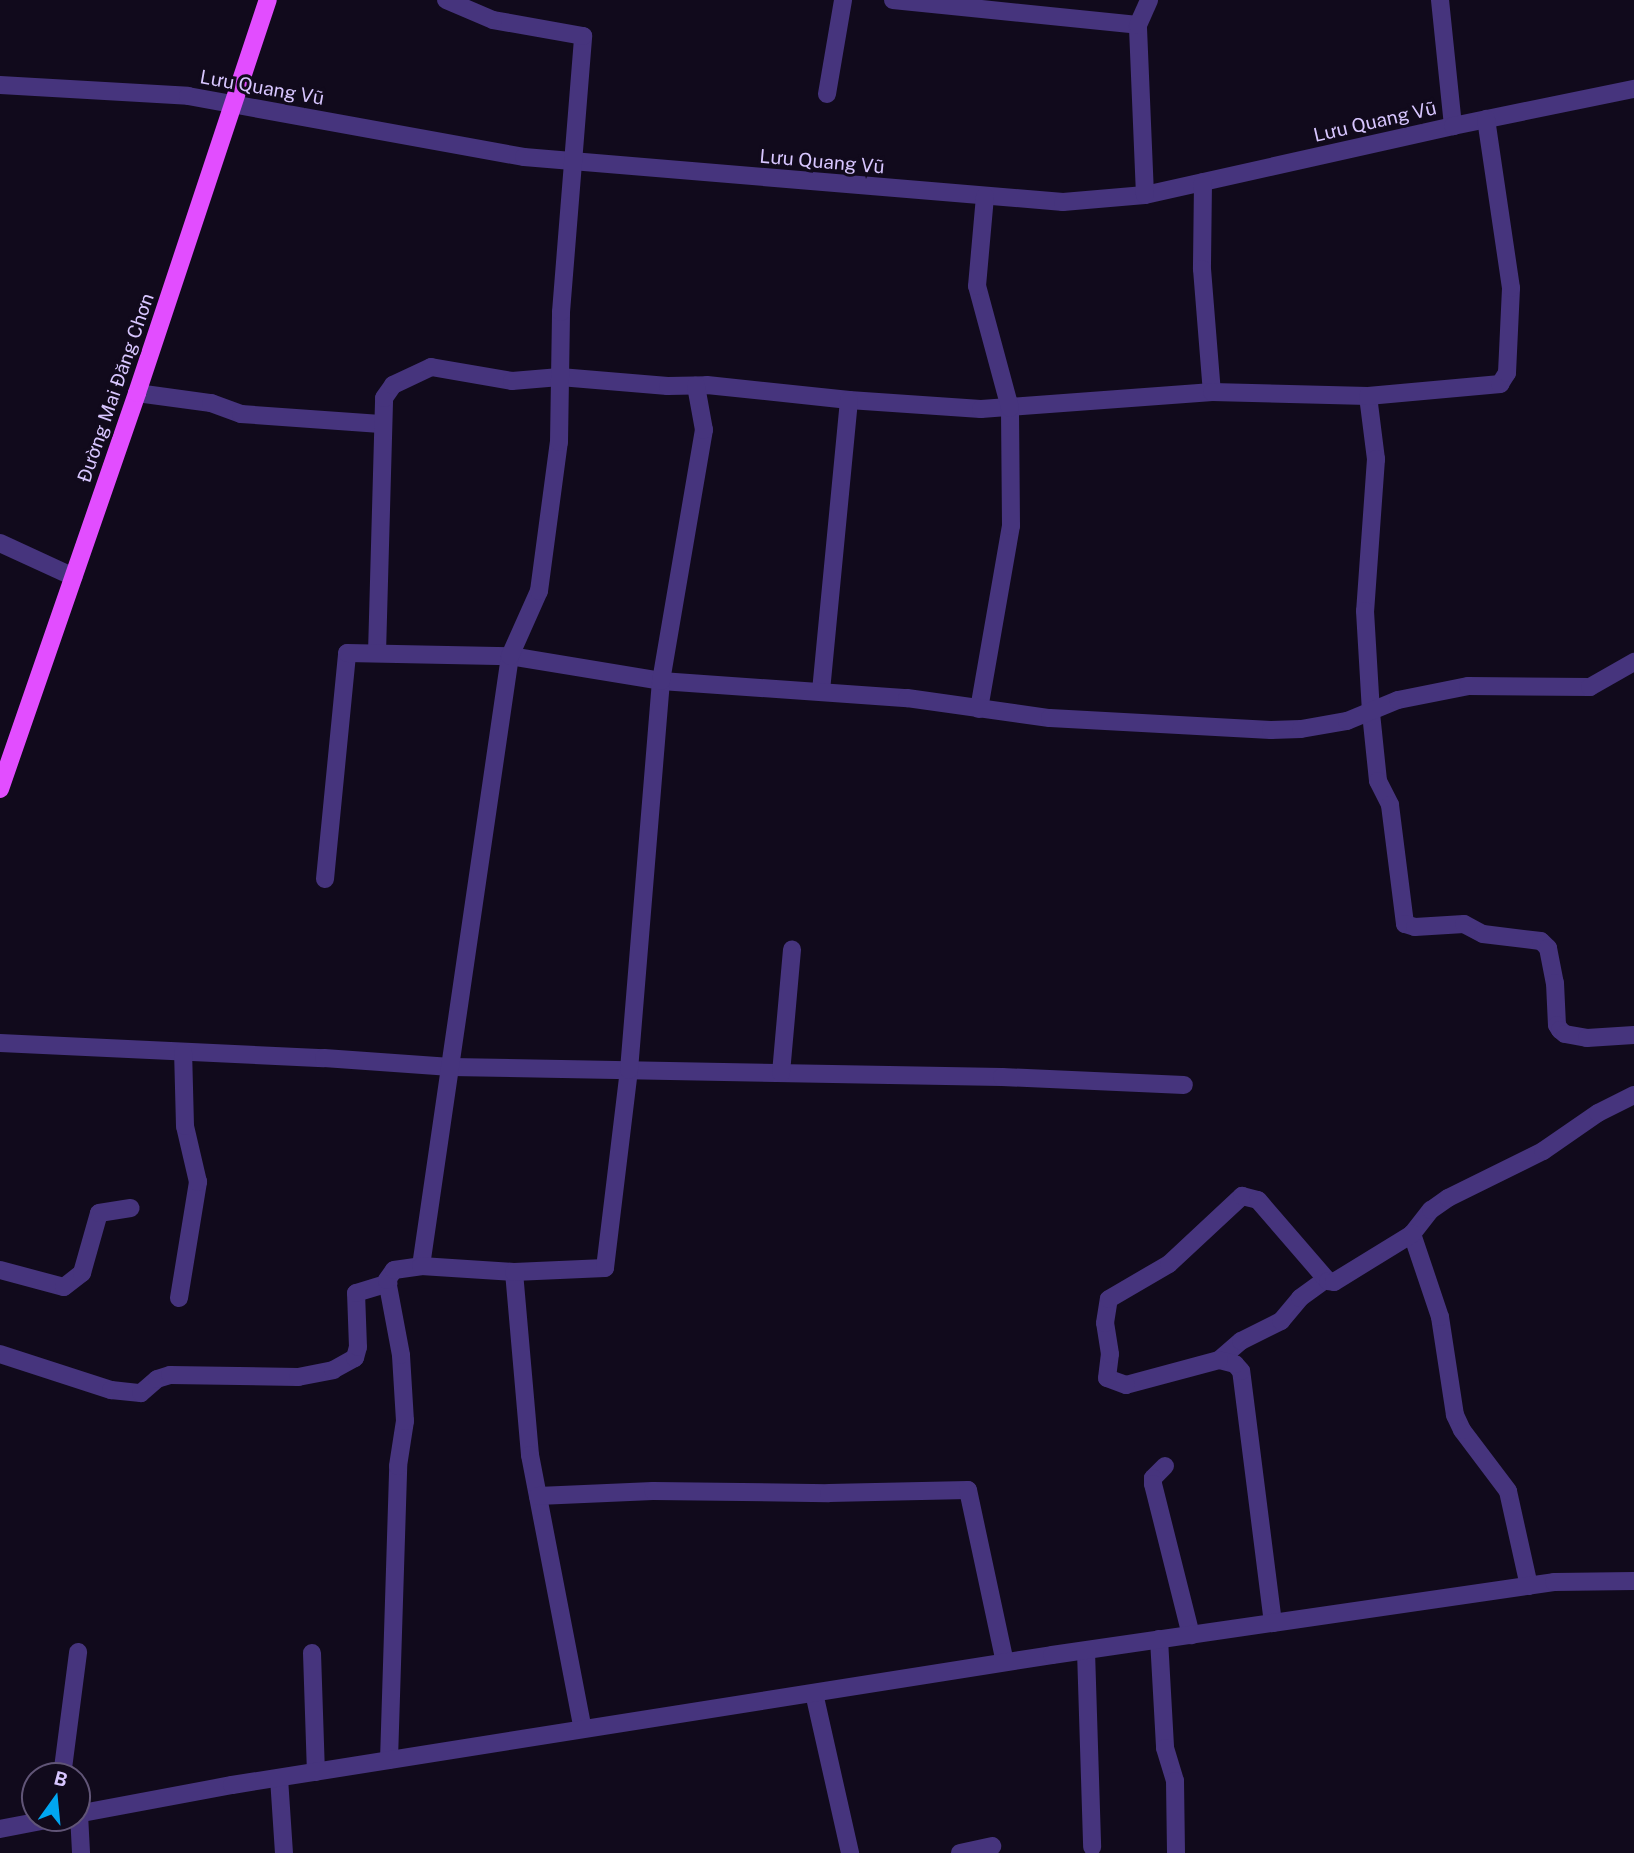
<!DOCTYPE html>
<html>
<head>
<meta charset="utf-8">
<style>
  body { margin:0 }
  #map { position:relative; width:1634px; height:1853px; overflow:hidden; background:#110a1c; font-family:"Public Sans",sans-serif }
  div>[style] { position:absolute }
  .minor>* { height:18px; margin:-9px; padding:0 9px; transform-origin:9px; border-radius:9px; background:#46347d }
  .major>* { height:18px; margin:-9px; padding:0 9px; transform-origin:9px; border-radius:9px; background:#e24dff }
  span { translate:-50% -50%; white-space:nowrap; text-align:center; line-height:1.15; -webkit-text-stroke:6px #110a1c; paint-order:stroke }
  .street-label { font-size:19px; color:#d8c6ff }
  .north { position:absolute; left:21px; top:1762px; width:70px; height:70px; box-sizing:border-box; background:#110a1c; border:2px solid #615577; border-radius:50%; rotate:15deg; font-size:19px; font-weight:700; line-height:28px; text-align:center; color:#d8c6ff }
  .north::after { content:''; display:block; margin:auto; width:24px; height:32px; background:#00a6f1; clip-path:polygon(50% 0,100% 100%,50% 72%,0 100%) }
</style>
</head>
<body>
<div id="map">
  <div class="minor">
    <div style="left:893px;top:0;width:246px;rotate:5.8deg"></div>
    <div style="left:1440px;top:0;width:127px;rotate:84.1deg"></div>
    <div style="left:0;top:85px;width:188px;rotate:3.3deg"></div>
    <div style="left:188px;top:96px;width:341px;rotate:10.3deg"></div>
    <div style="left:524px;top:157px;width:541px;rotate:4.77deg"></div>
    <div style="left:1063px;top:202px;width:82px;rotate:-4.9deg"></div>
    <div style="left:1145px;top:195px;width:316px;rotate:-12.6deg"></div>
    <div style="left:1453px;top:126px;width:185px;rotate:-11.6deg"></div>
    <div style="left:827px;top:94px;width:95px;rotate:-80.3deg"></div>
    <div style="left:1203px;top:182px;width:87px;rotate:90.7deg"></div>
    <div style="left:1202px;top:269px;width:123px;rotate:85.4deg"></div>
    <div style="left:1145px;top:195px;width:170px;rotate:-92.4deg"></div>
    <div style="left:1138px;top:25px;width:27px;rotate:-66deg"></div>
    <div style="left:137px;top:393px;width:75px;rotate:7.7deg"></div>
    <div style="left:211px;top:403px;width:32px;rotate:20deg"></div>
    <div style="left:241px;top:414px;width:140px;rotate:4.1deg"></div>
    <div style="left:1368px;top:396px;width:64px;rotate:82.8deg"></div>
    <div style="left:1376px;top:459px;width:152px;rotate:94.1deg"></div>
    <div style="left:1365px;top:611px;width:102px;rotate:86.6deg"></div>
    <div style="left:1371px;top:713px;width:68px;rotate:84.1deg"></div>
    <div style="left:1378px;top:781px;width:27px;rotate:63deg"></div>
    <div style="left:1390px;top:805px;width:120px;rotate:82.8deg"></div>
    <div style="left:1405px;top:924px;width:10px;rotate:17deg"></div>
    <div style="left:1415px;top:927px;width:49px;rotate:-3.5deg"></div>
    <div style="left:1464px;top:924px;width:21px;rotate:28deg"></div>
    <div style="left:1483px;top:934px;width:58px;rotate:6.9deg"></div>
    <div style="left:1541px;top:941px;width:10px;rotate:45deg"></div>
    <div style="left:1548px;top:948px;width:36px;rotate:79deg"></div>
    <div style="left:1555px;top:983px;width:42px;rotate:87.3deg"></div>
    <div style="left:1557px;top:1025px;width:6px;rotate:59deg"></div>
    <div style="left:1560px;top:1030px;width:6px;rotate:39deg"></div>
    <div style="left:1565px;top:1034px;width:22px;rotate:10deg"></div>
    <div style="left:1587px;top:1038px;width:47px;rotate:-3.7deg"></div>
    <div style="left:0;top:543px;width:81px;rotate:24.7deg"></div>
    <div style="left:377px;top:653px;width:255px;rotate:-88.4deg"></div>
    <div style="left:384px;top:398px;width:16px;rotate:-55deg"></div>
    <div style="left:393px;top:385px;width:42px;rotate:-25.3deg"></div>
    <div style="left:431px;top:367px;width:82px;rotate:9.8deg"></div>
    <div style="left:512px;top:381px;width:48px;rotate:-4.8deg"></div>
    <div style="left:560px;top:377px;width:108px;rotate:4.8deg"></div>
    <div style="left:668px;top:386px;width:39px;rotate:-1deg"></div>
    <div style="left:707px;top:385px;width:143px;rotate:6deg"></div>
    <div style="left:849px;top:400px;width:132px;rotate:3.9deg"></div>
    <div style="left:981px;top:409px;width:232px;rotate:-4.2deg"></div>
    <div style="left:1212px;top:392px;width:156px;rotate:1.5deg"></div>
    <div style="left:1368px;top:396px;width:133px;rotate:-5.2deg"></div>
    <div style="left:1500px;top:384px;width:13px;rotate:-58deg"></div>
    <div style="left:1507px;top:373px;width:85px;rotate:-87.3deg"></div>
    <div style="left:1511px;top:288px;width:171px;rotate:-98.4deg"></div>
    <div style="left:821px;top:691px;width:292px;rotate:-84.5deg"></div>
    <div style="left:979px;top:709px;width:186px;rotate:-80.1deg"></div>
    <div style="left:1011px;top:526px;width:118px;rotate:-90.5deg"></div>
    <div style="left:1010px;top:408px;width:126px;rotate:-105.1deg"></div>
    <div style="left:977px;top:286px;width:90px;rotate:-84.9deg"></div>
    <div style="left:325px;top:879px;width:227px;rotate:-84.4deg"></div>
    <div style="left:347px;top:653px;width:163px;rotate:1.1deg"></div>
    <div style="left:510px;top:656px;width:153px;rotate:9.4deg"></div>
    <div style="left:661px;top:681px;width:247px;rotate:4deg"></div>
    <div style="left:907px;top:698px;width:144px;rotate:8deg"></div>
    <div style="left:1050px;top:718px;width:221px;rotate:3.1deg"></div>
    <div style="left:1271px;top:730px;width:30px;rotate:-2deg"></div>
    <div style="left:1301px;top:729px;width:47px;rotate:-9.9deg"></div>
    <div style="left:1347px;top:721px;width:55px;rotate:-22.4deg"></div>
    <div style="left:1398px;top:700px;width:71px;rotate:-11.3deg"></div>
    <div style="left:1468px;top:686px;width:122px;rotate:0.5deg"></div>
    <div style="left:1590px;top:687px;width:51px;rotate:-29.6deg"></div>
    <div style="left:0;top:1043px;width:324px;rotate:2.7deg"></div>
    <div style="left:324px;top:1058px;width:127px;rotate:4.1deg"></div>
    <div style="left:451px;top:1067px;width:551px;rotate:1.04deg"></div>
    <div style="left:1002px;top:1077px;width:182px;rotate:2.5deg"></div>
    <div style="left:781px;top:1073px;width:124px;rotate:-84.9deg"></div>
    <div style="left:421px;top:1266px;width:616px;rotate:-81.7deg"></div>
    <div style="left:510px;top:656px;width:71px;rotate:-66deg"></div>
    <div style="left:539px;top:591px;width:150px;rotate:-82.4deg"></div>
    <div style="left:559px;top:442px;width:130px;rotate:-89.1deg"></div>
    <div style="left:561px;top:312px;width:277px;rotate:-85.4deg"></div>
    <div style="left:583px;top:36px;width:91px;rotate:-169.9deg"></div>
    <div style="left:493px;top:20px;width:51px;rotate:-156.9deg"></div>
    <div style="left:0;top:1270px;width:66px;rotate:14.9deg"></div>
    <div style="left:64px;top:1287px;width:23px;rotate:-38deg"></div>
    <div style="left:82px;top:1273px;width:62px;rotate:-74.2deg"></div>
    <div style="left:99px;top:1213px;width:32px;rotate:-9deg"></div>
    <div style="left:514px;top:1272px;width:184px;rotate:85deg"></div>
    <div style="left:530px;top:1455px;width:279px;rotate:79.1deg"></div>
    <div style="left:179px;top:1298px;width:118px;rotate:-80.7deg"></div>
    <div style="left:198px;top:1182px;width:57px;rotate:-103.1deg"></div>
    <div style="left:185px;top:1126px;width:74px;rotate:-91.5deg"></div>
    <div style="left:0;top:1354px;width:117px;rotate:18deg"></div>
    <div style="left:111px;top:1390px;width:30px;rotate:6deg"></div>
    <div style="left:141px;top:1393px;width:21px;rotate:-41deg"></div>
    <div style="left:157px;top:1379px;width:14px;rotate:-17deg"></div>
    <div style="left:170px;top:1375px;width:128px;rotate:0.9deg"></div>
    <div style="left:298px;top:1377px;width:36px;rotate:-11deg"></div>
    <div style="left:333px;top:1370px;width:25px;rotate:-29deg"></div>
    <div style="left:355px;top:1358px;width:11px;rotate:-75deg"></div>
    <div style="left:358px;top:1347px;width:54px;rotate:-92.1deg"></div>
    <div style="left:356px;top:1293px;width:34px;rotate:-17deg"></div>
    <div style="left:1219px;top:1360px;width:29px;rotate:-41deg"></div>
    <div style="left:1241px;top:1341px;width:45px;rotate:-26.6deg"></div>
    <div style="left:1281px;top:1321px;width:30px;rotate:-50deg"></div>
    <div style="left:1300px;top:1298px;width:32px;rotate:-36deg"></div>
    <div style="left:1165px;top:1466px;width:17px;rotate:135deg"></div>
    <div style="left:1153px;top:1478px;width:6px;rotate:90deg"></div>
    <div style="left:1153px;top:1484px;width:156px;rotate:75.9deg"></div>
    <div style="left:538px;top:1496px;width:115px;rotate:-2.5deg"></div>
    <div style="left:653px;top:1491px;width:176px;rotate:0.7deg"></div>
    <div style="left:829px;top:1493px;width:139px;rotate:-1.2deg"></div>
    <div style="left:968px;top:1490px;width:176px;rotate:77.9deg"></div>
    <div style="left:1529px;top:1586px;width:97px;rotate:-102.5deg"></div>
    <div style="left:1508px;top:1491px;width:76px;rotate:-127deg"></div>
    <div style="left:1462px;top:1430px;width:17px;rotate:-115deg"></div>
    <div style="left:1455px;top:1415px;width:99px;rotate:-98.7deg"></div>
    <div style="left:1440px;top:1317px;width:88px;rotate:-108.6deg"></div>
    <div style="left:1412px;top:1234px;width:31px;rotate:-52deg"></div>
    <div style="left:1431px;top:1210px;width:21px;rotate:-35deg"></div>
    <div style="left:1448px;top:1198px;width:106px;rotate:-26.3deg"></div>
    <div style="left:1543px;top:1151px;width:67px;rotate:-34.6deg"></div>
    <div style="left:1598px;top:1113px;width:40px;rotate:-26.6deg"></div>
    <div style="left:1273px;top:1623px;width:254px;rotate:-97.2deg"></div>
    <div style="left:1241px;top:1371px;width:9px;rotate:-131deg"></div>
    <div style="left:1235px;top:1364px;width:16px;rotate:-166deg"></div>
    <div style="left:1219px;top:1360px;width:96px;rotate:165deg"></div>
    <div style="left:1126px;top:1385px;width:20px;rotate:-160deg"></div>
    <div style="left:1107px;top:1378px;width:24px;rotate:-83deg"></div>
    <div style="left:1110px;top:1354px;width:31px;rotate:-99deg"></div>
    <div style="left:1105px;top:1323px;width:24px;rotate:-81deg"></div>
    <div style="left:1109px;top:1299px;width:69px;rotate:-30.3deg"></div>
    <div style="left:1169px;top:1264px;width:100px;rotate:-43deg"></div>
    <div style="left:1242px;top:1196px;width:16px;rotate:14deg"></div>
    <div style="left:1258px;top:1200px;width:107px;rotate:49.2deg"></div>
    <div style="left:1328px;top:1281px;width:6px;rotate:9deg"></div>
    <div style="left:1334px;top:1282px;width:92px;rotate:-31.6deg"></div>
    <div style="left:1159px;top:1639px;width:109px;rotate:86.8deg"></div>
    <div style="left:1165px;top:1748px;width:34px;rotate:73deg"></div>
    <div style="left:1175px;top:1781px;width:72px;rotate:89.2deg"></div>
    <div style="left:1086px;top:1651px;width:196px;rotate:88.2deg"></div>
    <div style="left:312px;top:1653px;width:119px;rotate:88.1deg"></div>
    <div style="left:814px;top:1693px;width:164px;rotate:77.3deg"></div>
    <div style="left:389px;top:1760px;width:294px;rotate:-88.2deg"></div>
    <div style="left:398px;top:1466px;width:46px;rotate:-81.2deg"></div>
    <div style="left:405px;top:1421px;width:66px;rotate:-93.5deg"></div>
    <div style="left:401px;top:1355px;width:76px;rotate:-100.6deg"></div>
    <div style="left:387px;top:1280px;width:12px;rotate:-55deg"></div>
    <div style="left:394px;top:1270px;width:27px;rotate:-8deg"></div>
    <div style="left:421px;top:1266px;width:93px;rotate:3.7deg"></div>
    <div style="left:514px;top:1272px;width:91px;rotate:-2.5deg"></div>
    <div style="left:605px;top:1268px;width:199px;rotate:-83.1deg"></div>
    <div style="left:629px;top:1070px;width:390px;rotate:-85.3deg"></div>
    <div style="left:661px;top:681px;width:255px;rotate:-80.3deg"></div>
    <div style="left:704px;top:430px;width:45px;rotate:-100.3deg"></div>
    <div style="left:62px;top:1776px;width:125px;rotate:-82.6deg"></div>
    <div style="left:279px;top:1778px;width:75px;rotate:86.2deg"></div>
    <div style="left:77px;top:1814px;width:158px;rotate:-10.6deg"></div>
    <div style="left:232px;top:1785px;width:830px;rotate:-9.01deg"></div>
    <div style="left:1052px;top:1655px;width:507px;rotate:-8.27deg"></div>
    <div style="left:1554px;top:1582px;width:80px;rotate:-0.7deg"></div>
    <div style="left:79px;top:1814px;width:39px;rotate:87deg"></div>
    <div style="left:0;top:1829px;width:58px;rotate:-10.9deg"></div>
    <div style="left:960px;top:1853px;width:33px;rotate:-12deg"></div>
  </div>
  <div class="major">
    <div style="left:0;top:789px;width:419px;rotate:-70.9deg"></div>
    <div style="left:137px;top:393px;width:414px;rotate:-71.6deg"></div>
  </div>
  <div class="street-label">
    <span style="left:262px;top:88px;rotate:10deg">Lưu Quang Vũ</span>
    <span style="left:1375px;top:122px;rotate:-13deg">Lưu Quang Vũ</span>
    <span style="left:822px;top:162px;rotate:5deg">Lưu Quang Vũ</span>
    <span style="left:116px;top:388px;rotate:-71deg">Đường Mai Đăng Chơn</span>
  </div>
  <div class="north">B</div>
</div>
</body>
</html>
